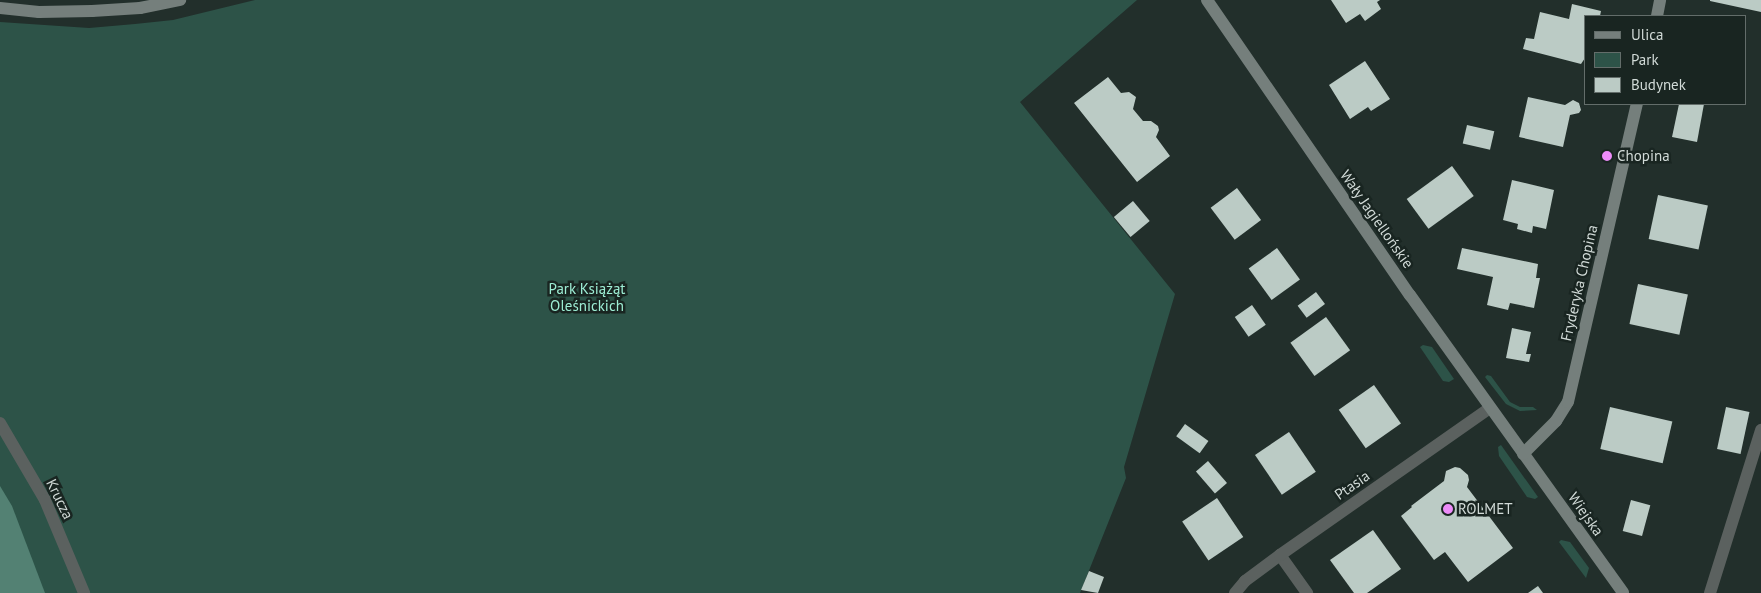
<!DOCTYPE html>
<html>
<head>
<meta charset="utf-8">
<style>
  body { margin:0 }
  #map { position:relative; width:1761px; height:593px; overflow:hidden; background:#222f2b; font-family:"PT Sans",sans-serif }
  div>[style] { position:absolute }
  .green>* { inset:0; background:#2d5348 }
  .water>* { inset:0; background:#538173 }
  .building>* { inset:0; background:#bbcbc5; transform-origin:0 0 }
  .lane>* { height:12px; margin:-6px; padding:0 6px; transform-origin:6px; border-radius:6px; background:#5b615f }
  .street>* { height:12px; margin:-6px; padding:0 6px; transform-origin:6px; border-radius:6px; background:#5b615f }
  .secondary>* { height:12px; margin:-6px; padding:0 6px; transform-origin:6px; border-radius:6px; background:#757f7c }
  .dots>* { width:14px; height:14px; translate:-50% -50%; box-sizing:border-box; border:2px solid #192521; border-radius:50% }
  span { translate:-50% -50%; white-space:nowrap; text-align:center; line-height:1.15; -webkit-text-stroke:5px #192521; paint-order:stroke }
  .poi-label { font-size:15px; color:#d1dad7 }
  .left { translate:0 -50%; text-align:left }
  .street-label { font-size:15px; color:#d1dad7 }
  .park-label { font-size:15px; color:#9dedd4 }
  .legend { position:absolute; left:1584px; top:15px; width:162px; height:90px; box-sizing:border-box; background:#192521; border:1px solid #636d6a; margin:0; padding:6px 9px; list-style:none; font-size:15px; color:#d1dad7 }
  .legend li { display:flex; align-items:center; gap:10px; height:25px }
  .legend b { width:25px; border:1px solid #636d6a }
</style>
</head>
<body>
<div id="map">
  <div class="green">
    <div style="clip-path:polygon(255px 0,1137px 0,1020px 102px,1175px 294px,1124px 467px,1126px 478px,1080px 593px,0 593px,0 22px,89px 28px,135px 24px,173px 20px)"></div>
    <div style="clip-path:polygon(1423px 345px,1432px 347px,1454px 379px,1449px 382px,1443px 381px,1420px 347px)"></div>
    <div style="clip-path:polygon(1487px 375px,1491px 376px,1510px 402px,1520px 407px,1533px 407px,1537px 410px,1520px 411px,1506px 404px,1485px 377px)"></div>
    <div style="clip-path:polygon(1501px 445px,1538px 497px,1535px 499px,1527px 497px,1499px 456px,1498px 447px)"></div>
    <div style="clip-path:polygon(1561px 540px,1570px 542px,1589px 568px,1586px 578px,1559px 542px)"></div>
  </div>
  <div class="water">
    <div style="clip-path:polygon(0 486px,12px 506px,45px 593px,0 593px)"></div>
  </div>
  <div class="building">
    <div style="clip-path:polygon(1331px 0,1380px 0,1377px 2px,1381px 9px,1365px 21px,1360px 14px,1346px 23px)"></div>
    <div style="clip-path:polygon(1710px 0,1761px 0,1761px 12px,1710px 1px)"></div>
    <div style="clip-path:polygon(1572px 4px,1601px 11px,1600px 16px,1585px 16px,1585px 58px,1581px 64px,1523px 49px,1526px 38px,1534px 39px,1540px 12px,1569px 19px)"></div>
    <div style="clip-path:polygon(1365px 61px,1390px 99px,1371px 111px,1368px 107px,1350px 119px,1329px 85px)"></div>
    <div style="clip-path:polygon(1108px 77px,1121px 93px,1129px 92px,1136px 97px,1133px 109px,1143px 121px,1151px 121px,1158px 126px,1159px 130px,1156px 137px,1170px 156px,1137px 182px,1074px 103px)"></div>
    <div style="clip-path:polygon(1528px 97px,1565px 105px,1573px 100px,1579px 103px,1581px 110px,1579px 113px,1570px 115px,1563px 147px,1519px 137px)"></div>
    <div style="clip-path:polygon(1679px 104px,1704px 104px,1697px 142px,1672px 137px)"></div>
    <div style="left:1467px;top:125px;width:28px;height:19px;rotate:13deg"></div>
    <div style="left:1452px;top:166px;width:37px;height:56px;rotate:54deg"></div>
    <div style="clip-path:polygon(1512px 180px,1554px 190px,1546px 229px,1533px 226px,1532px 233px,1517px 229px,1518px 224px,1503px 220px)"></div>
    <div style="left:1237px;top:188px;width:40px;height:33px;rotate:53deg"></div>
    <div style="left:1658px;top:195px;width:51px;height:45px;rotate:12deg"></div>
    <div style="left:1133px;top:201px;width:26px;height:25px;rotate:50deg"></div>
    <div style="left:1277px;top:248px;width:39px;height:35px;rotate:54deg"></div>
    <div style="clip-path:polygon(1462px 248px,1538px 264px,1536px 278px,1540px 278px,1534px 308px,1510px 303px,1508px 310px,1487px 305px,1493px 277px,1457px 269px)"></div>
    <div style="left:1638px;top:284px;width:51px;height:41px;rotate:12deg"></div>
    <div style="left:1316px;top:292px;width:15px;height:23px;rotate:53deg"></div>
    <div style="left:1252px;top:305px;width:24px;height:21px;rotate:55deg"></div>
    <div style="left:1326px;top:317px;width:41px;height:44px;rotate:54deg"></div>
    <div style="clip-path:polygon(1512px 328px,1531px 332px,1526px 354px,1531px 354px,1529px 362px,1506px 358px)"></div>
    <div style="left:1374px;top:385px;width:47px;height:43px;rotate:55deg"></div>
    <div style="left:1610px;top:407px;width:64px;height:43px;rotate:13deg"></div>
    <div style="left:1726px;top:407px;width:24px;height:43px;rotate:12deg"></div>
    <div style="left:1185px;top:424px;width:29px;height:15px;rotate:36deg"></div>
    <div style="left:1289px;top:432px;width:48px;height:41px;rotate:56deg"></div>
    <div style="left:1208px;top:461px;width:29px;height:16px;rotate:49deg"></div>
    <div style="clip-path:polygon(1455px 467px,1460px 468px,1468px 475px,1469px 480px,1467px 487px,1513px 548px,1468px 582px,1445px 552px,1434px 560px,1401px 516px,1412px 507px,1411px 506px,1444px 481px,1446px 471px)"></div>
    <div style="left:1217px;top:498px;width:47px;height:42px;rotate:56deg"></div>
    <div style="left:1631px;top:500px;width:20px;height:32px;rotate:15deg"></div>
    <div style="clip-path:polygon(1373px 530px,1401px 569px,1367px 593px,1354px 593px,1330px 560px)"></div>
    <div style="clip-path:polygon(1089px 571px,1104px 577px,1098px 593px,1081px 590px)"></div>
    <div style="clip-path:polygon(1538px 586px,1543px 593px,1528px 593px)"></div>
  </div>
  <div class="lane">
    <div style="left:1710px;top:593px;width:171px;rotate:-72.6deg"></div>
  </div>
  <div class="street">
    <div style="left:0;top:423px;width:89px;rotate:59.7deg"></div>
    <div style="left:45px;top:500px;width:101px;rotate:67.2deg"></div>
    <div style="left:1280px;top:555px;width:47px;rotate:54.6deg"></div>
    <div style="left:1235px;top:593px;width:16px;rotate:-50deg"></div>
    <div style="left:1245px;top:581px;width:44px;rotate:-36.6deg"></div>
    <div style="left:1280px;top:555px;width:256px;rotate:-35deg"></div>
  </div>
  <div class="secondary">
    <div style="left:1207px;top:0;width:358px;rotate:55.5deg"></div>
    <div style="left:1410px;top:295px;width:366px;rotate:54.4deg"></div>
    <div style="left:0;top:8px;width:39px;rotate:6deg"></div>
    <div style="left:39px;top:12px;width:53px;rotate:-1.1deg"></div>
    <div style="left:92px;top:11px;width:48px;rotate:-3.6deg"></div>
    <div style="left:140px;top:8px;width:41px;rotate:-11.3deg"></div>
    <div style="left:1657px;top:16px;width:16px;rotate:-79deg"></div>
    <div style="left:1523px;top:454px;width:47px;rotate:-45deg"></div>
    <div style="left:1556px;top:421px;width:22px;rotate:-58deg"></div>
    <div style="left:1568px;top:402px;width:306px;rotate:-77deg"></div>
  </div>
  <div class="dots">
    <div style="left:1607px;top:156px;background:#ed8cf9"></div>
    <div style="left:1448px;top:509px;background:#ed8cf9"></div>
  </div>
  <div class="poi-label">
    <span class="left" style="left:1617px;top:156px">Chopina</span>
    <span class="left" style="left:1458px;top:509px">ROLMET</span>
  </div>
  <div class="street-label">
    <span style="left:1377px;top:219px;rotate:55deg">Wały Jagiellońskie</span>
    <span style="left:1579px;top:283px;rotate:-77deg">Fryderyka Chopina</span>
    <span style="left:1352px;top:485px;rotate:-35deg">Ptasia</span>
    <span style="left:60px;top:499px;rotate:64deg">Krucza</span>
    <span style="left:1586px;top:514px;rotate:55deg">Wiejska</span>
  </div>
  <div class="park-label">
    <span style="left:587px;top:297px">Park Książąt<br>Oleśnickich</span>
  </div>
  <ul class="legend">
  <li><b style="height:6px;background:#757f7c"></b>Ulica</li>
  <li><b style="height:14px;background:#2d5348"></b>Park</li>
  <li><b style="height:14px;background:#bbcbc5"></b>Budynek</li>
  </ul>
</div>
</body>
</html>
